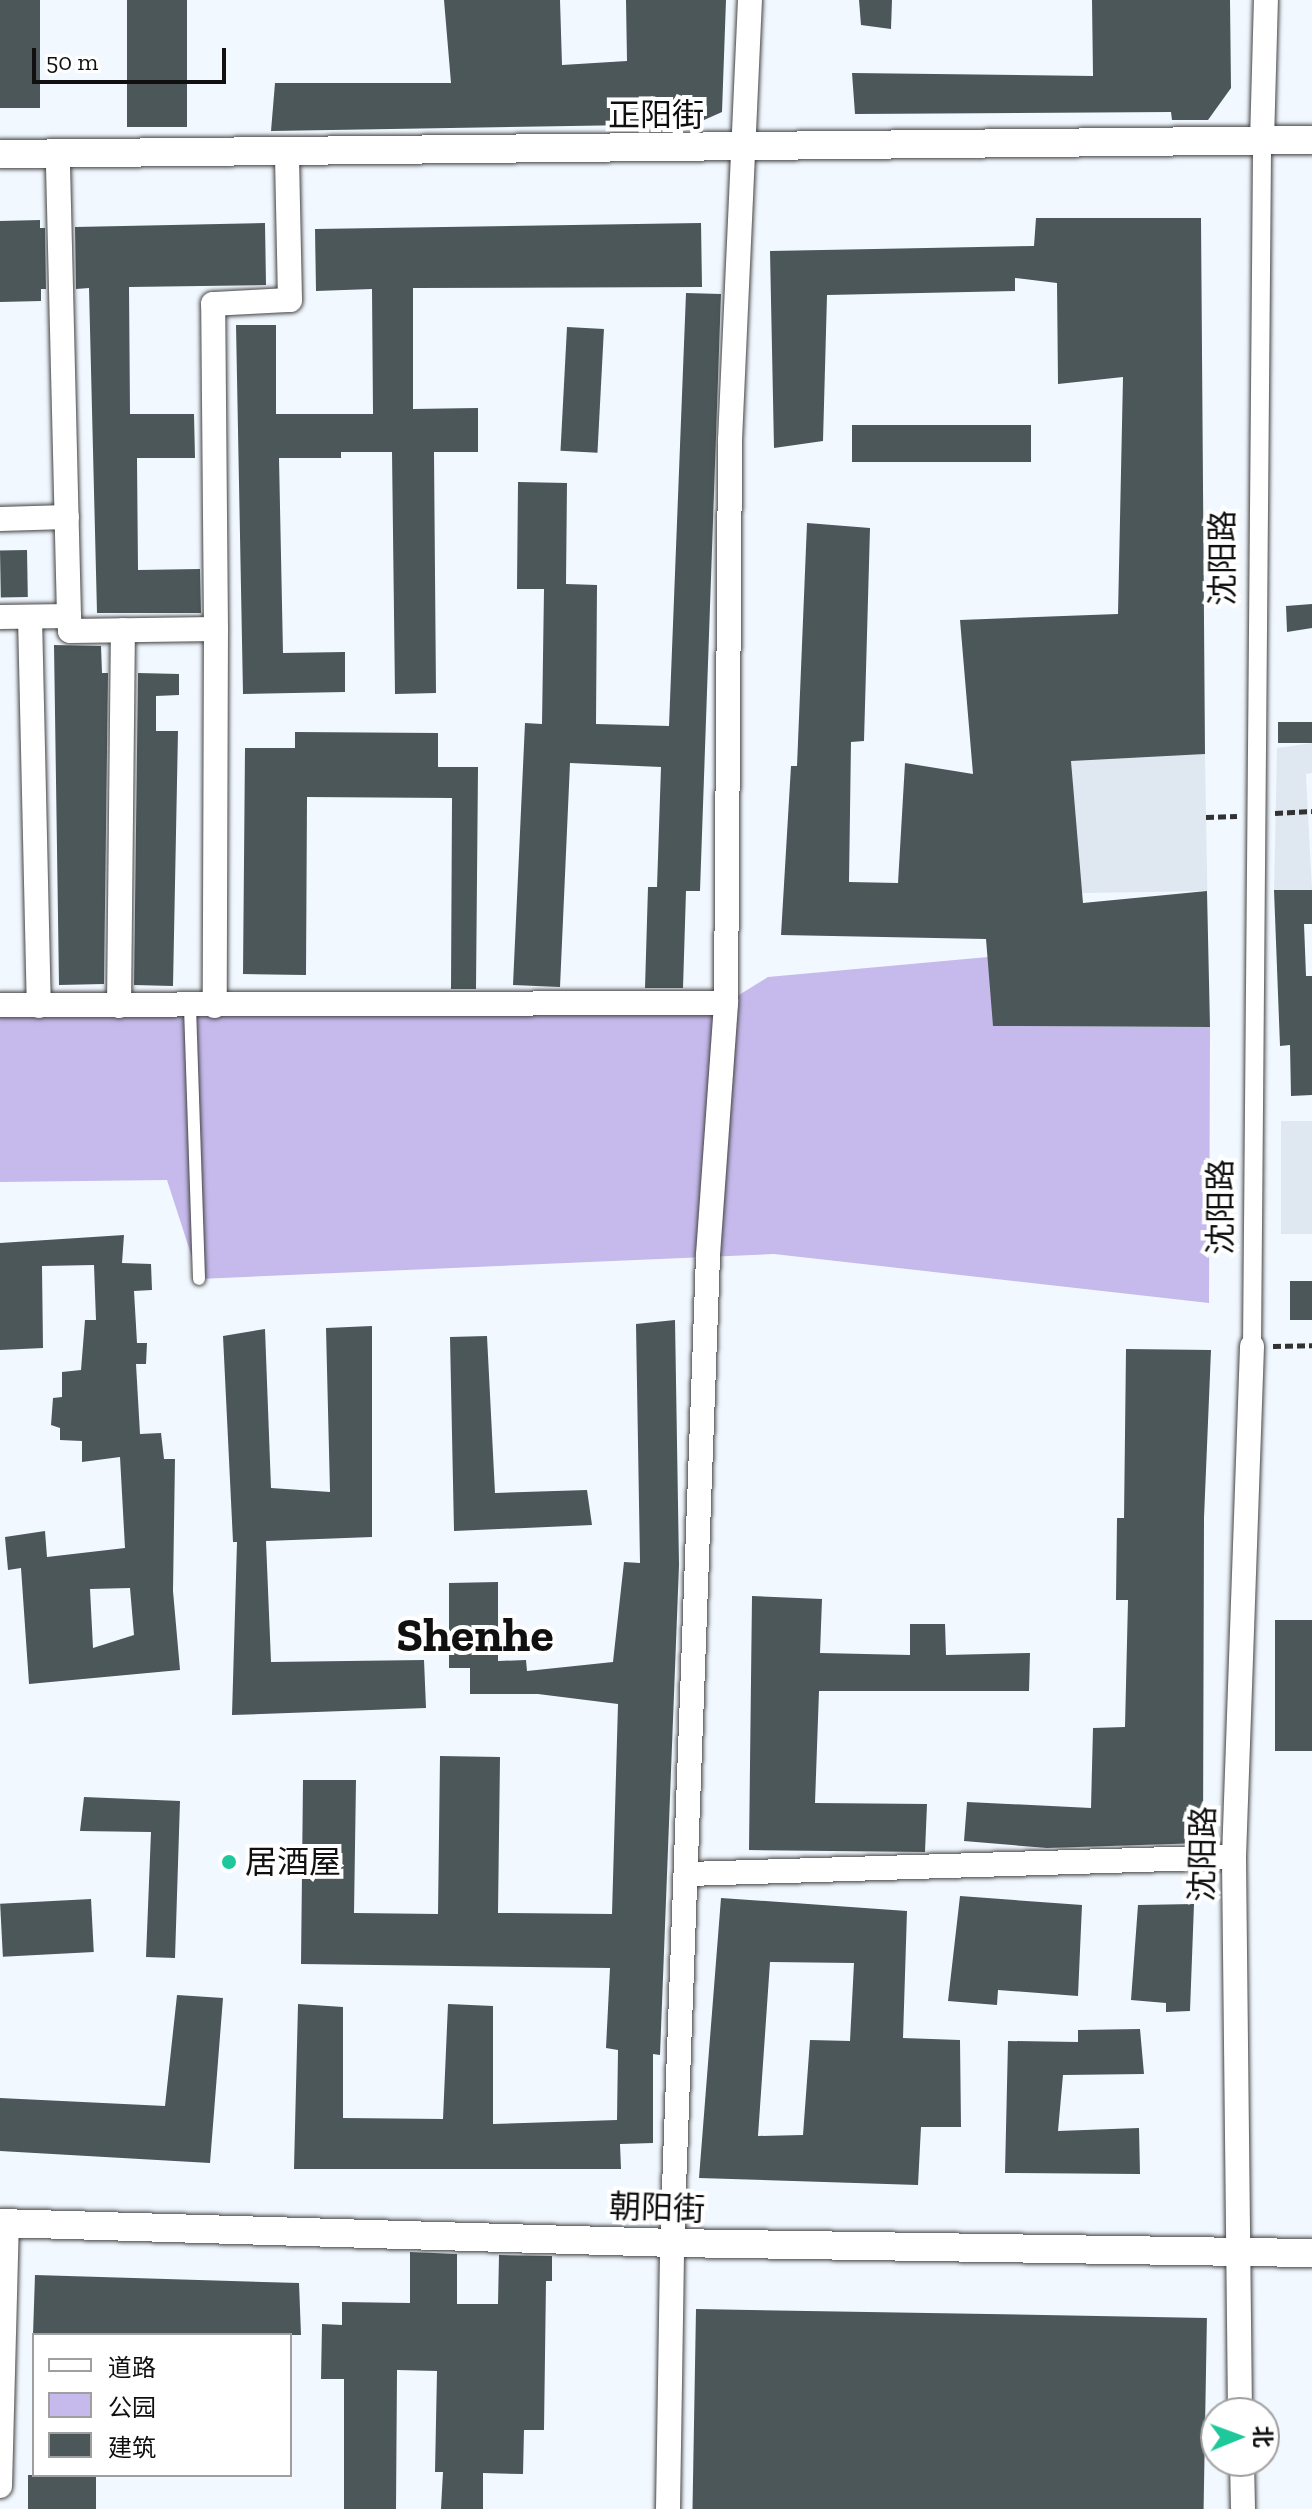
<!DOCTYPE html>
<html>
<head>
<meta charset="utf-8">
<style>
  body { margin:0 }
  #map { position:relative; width:1312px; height:2509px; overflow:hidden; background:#f2f8ff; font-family:"Zilla Slab","Noto Sans SC",serif }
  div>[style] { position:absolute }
  .green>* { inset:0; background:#c6b9ec }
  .plaza>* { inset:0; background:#dfe8f1; transform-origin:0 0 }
  .building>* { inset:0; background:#4b5759; transform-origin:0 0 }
  .path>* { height:5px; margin-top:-2.5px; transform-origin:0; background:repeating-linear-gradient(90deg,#323232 0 8px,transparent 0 12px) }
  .roads { filter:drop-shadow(0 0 2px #434343) drop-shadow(0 0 2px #434343) }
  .service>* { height:12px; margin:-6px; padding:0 6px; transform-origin:6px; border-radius:6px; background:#fff }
  .pedestrian>* { height:18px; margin:-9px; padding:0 9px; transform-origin:9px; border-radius:9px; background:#fff }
  .minor>* { height:24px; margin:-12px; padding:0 12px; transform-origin:12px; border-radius:12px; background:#fff }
  .tertiary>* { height:28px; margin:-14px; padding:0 14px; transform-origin:14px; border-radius:14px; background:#fff }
  .dots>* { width:22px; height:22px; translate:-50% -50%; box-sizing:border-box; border:4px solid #fff; border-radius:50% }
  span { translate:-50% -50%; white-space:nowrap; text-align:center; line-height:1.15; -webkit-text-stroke:8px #fff; paint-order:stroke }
  .street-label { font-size:32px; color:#101010 }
  .poi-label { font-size:32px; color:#101010 }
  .left { translate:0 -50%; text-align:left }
  .town-label { font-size:48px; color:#101010; font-weight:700 }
  .legend { position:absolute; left:32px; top:2333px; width:260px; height:144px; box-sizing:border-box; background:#fff; border:2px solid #9f9f9f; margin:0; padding:10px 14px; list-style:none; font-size:24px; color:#101010 }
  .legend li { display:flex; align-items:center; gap:16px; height:40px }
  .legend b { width:40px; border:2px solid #9f9f9f }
  .north { position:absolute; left:1200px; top:2397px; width:80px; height:80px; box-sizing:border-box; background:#fff; border:2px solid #9f9f9f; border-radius:50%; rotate:89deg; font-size:22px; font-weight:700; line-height:32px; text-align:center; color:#101010 }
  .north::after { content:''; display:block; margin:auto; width:28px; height:36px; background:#1fc89a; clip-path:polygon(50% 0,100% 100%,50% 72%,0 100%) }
  .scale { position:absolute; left:32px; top:48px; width:194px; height:36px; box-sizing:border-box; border:4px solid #101010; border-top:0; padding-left:10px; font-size:24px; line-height:28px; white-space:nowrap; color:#101010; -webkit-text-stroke:6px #fff; paint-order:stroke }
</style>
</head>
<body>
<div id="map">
  <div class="green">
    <div style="clip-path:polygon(988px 957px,994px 1026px,1210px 1027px,1209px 1303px,774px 1254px,199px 1279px,167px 1180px,0 1182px,0 1005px,726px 1003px,768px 977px)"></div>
  </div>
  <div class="plaza">
    <div style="clip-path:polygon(1312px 743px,1312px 773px,1306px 774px,1312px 890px,1274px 890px,1277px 748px)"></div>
    <div style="left:1205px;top:754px;width:137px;height:134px;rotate:89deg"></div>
    <div style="left:1281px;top:1121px;width:31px;height:113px"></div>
  </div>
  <div class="building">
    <div style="left:0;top:0;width:40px;height:108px"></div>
    <div style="left:127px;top:0;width:60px;height:127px"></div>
    <div style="clip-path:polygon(444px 0,560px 0,562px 65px,627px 61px,626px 0,726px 0,722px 112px,695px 124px,271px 131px,275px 83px,451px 83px)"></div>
    <div style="clip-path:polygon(859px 0,892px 0,891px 29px,861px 25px)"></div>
    <div style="clip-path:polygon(1092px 0,1230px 0,1231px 88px,1208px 120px,1172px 120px,1171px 112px,855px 114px,852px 73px,1093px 76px)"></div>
    <div style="clip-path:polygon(1036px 218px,1201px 218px,1205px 754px,1071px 761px,1083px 903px,1207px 891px,1210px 1027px,993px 1026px,986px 939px,781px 935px,791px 766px,797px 766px,807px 523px,870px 528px,864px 741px,851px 742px,849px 882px,898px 883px,905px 763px,973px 774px,960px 620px,1118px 614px,1123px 377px,1058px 384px,1057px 283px,1015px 278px,1015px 291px,827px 295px,823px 441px,774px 448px,770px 251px,1034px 246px)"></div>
    <div style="clip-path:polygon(40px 220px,40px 228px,45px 228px,46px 289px,41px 289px,41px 301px,0 302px,0 221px)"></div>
    <div style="clip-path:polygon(265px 223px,266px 285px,129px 287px,130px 414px,194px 414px,195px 458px,137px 458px,138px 570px,200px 569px,201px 613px,97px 613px,89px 288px,76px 289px,75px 227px)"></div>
    <div style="clip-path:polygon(701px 223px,702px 287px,413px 288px,413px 409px,478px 408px,478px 452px,434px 452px,436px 693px,395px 694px,392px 452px,341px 452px,341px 458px,279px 458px,283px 653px,345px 652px,345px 692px,243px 694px,236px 325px,276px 325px,276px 414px,373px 414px,372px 289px,316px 291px,315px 229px)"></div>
    <div style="clip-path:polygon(686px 293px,721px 294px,700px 891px,686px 891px,683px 988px,645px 988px,648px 887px,657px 887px,661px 767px,570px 763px,560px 987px,513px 985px,525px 723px,542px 724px,544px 589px,517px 589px,518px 482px,567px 483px,566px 584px,597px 585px,596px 724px,669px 726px)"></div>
    <div style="left:567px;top:327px;width:37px;height:124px;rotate:3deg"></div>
    <div style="left:1031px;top:425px;width:37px;height:179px;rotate:90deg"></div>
    <div style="left:27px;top:550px;width:47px;height:27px;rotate:89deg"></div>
    <div style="clip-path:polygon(1312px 604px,1312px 628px,1287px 632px,1286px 606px)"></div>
    <div style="clip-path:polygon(54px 645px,101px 646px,102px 673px,108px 673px,104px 984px,59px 985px)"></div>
    <div style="clip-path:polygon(138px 673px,179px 674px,179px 695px,156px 696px,156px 731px,178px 731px,173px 986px,134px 985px)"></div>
    <div style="left:1312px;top:722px;width:21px;height:34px;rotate:90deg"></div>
    <div style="clip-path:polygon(295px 732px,438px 733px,438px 767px,478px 767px,476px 989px,451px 989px,452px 798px,307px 797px,306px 975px,243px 974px,245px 748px,295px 748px)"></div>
    <div style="clip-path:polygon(1274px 890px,1312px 890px,1312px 924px,1304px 924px,1306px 976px,1312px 976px,1312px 1095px,1291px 1096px,1290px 1045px,1280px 1046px)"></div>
    <div style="clip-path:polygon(evenodd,124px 1235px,122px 1263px,151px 1264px,152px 1290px,134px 1291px,137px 1343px,147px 1343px,146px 1364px,136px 1364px,140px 1434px,161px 1433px,164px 1459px,175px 1459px,173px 1591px,180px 1670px,29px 1684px,21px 1568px,8px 1570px,5px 1537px,45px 1531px,47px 1557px,125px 1548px,120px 1457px,82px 1462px,82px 1441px,60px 1440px,60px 1428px,51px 1425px,53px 1398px,62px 1397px,62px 1372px,81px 1370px,85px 1320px,96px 1320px,94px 1265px,42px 1266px,43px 1348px,0 1350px,0 1243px,124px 1235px,130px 1588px,134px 1635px,93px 1648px,90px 1589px,130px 1588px)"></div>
    <div style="left:1290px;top:1281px;width:22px;height:39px"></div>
    <div style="clip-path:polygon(675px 1320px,679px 1565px,660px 2055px,653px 2054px,653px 2143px,620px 2144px,621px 2169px,294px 2169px,298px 2004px,343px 2007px,343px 2118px,443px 2119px,448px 2004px,493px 2006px,493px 2124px,617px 2120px,618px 2050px,606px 2048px,610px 1968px,301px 1964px,303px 1780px,356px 1780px,354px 1913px,438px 1914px,440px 1756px,500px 1757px,498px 1913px,612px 1914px,618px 1704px,538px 1694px,470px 1694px,470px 1668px,449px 1668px,449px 1583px,498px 1582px,498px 1661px,526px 1660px,527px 1671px,613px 1662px,624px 1562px,640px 1563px,636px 1324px)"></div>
    <div style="clip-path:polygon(372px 1326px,372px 1537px,266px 1541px,271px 1662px,424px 1660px,426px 1708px,232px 1715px,237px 1542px,233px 1542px,223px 1336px,265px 1329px,271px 1488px,330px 1492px,326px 1328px)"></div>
    <div style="clip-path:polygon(487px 1336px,495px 1493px,587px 1490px,592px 1525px,454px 1531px,450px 1337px)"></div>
    <div style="clip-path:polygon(1126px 1349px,1211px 1350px,1204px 1518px,1203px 1843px,1047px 1848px,964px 1841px,967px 1802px,1091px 1808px,1093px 1728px,1125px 1727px,1128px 1600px,1116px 1600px,1117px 1518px,1124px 1518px)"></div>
    <div style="clip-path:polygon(752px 1596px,822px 1599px,820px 1653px,910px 1655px,910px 1624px,945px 1624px,946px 1655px,1030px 1653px,1029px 1691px,819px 1691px,815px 1803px,927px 1804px,925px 1852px,749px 1850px)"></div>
    <div style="left:1275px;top:1620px;width:37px;height:131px"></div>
    <div style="clip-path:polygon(84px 1797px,180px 1801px,175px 1958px,146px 1957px,151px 1832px,80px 1831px)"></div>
    <div style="clip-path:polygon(960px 1896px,1082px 1905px,1078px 1996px,998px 1990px,997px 2005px,948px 2001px)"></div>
    <div style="clip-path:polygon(evenodd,721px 1898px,907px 1911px,903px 2038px,960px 2040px,961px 2127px,921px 2127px,918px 2185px,699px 2178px,721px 1898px,770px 1962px,854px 1963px,850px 2041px,810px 2040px,803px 2135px,758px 2136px,770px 1962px)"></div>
    <div style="left:91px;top:1899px;width:53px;height:91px;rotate:87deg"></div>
    <div style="clip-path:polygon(1194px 1904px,1190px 2011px,1166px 2012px,1166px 2003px,1131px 2000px,1138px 1905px)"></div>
    <div style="clip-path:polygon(177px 1995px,223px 1998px,210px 2163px,0 2151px,0 2098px,165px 2106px)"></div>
    <div style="clip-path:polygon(1140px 2029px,1144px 2074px,1063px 2075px,1058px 2131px,1139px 2128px,1140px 2174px,1005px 2173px,1008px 2041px,1078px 2042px,1078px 2030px)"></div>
    <div style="clip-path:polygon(410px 2252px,457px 2254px,457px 2304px,498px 2304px,499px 2255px,552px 2256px,552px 2281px,546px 2281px,544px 2430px,524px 2430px,523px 2474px,483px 2473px,483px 2509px,441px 2509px,443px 2472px,435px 2472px,437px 2371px,397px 2370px,396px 2509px,344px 2509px,344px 2379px,321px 2379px,322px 2324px,342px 2325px,342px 2302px,410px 2303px)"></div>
    <div style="clip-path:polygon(35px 2275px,299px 2283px,301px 2335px,33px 2335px)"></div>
    <div style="left:696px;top:2309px;width:511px;height:200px;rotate:1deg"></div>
    <div style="left:28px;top:2475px;width:68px;height:34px"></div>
  </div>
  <div class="path">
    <div style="left:1275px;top:813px;width:37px;rotate:-3deg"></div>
    <div style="left:1206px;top:817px;width:31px;rotate:-2deg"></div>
    <div style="left:1273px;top:1346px;width:39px;rotate:-1deg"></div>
  </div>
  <div class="roads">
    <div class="service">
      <div style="left:190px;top:1007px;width:272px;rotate:88.1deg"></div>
    </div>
    <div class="pedestrian">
      <div style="left:1252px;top:1346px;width:1205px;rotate:-89.52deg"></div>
    </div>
    <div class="minor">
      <div style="left:1262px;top:141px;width:141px;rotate:-88.4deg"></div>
      <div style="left:0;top:519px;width:67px;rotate:-1.7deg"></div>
      <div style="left:69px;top:616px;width:15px;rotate:86deg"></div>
      <div style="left:70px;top:631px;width:146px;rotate:-0.8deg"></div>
      <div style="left:216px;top:629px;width:377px;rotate:90.2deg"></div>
      <div style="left:0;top:617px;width:69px;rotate:-0.8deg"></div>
      <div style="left:69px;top:616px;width:462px;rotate:-91.4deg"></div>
      <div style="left:30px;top:617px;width:389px;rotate:88.7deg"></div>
      <div style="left:216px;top:629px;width:325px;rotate:-90.5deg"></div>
      <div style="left:213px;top:304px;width:77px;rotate:-3deg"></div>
      <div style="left:290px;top:300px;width:148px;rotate:-91.2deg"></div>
      <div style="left:0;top:1005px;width:726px;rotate:-0.16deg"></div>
      <div style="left:119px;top:1006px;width:376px;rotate:-89.4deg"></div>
      <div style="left:688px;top:1874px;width:546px;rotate:-1.78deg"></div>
      <div style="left:1240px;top:2413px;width:556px;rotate:-90.62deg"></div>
      <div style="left:1234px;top:1857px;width:511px;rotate:-87.98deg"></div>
      <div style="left:1242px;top:2461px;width:48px;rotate:88.8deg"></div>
      <div style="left:0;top:2486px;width:263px;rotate:-88.5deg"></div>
      <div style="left:668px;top:2509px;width:266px;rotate:-89.1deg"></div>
      <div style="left:672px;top:2243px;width:989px;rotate:-87.91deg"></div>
      <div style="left:708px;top:1255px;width:253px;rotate:-85.9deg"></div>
      <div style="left:726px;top:1003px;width:563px;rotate:-89.59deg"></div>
      <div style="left:730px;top:440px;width:440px;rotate:-87.4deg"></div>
    </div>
    <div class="tertiary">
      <div style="left:0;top:154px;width:1312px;rotate:-0.61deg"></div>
      <div style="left:0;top:2223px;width:672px;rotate:1.7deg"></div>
      <div style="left:672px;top:2243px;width:640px;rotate:0.9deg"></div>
    </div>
  </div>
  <div class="dots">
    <div style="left:229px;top:1862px;background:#1fc89a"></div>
  </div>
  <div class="street-label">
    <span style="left:656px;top:115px">正阳街</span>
    <span style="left:1223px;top:558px;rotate:-90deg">沈阳路</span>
    <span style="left:1221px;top:1207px;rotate:-90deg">沈阳路</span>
    <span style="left:1203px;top:1854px;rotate:-89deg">沈阳路</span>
    <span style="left:657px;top:2208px;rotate:2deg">朝阳街</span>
  </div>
  <div class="poi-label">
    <span class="left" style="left:245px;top:1862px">居酒屋</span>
  </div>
  <div class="town-label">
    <span style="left:475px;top:1635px">Shenhe</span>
  </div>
  <ul class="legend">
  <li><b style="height:10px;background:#fff"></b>道路</li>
  <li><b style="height:22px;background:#c6b9ec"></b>公园</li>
  <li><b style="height:22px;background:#4b5759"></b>建筑</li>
  </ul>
  <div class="north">北</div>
  <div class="scale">50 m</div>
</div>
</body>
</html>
